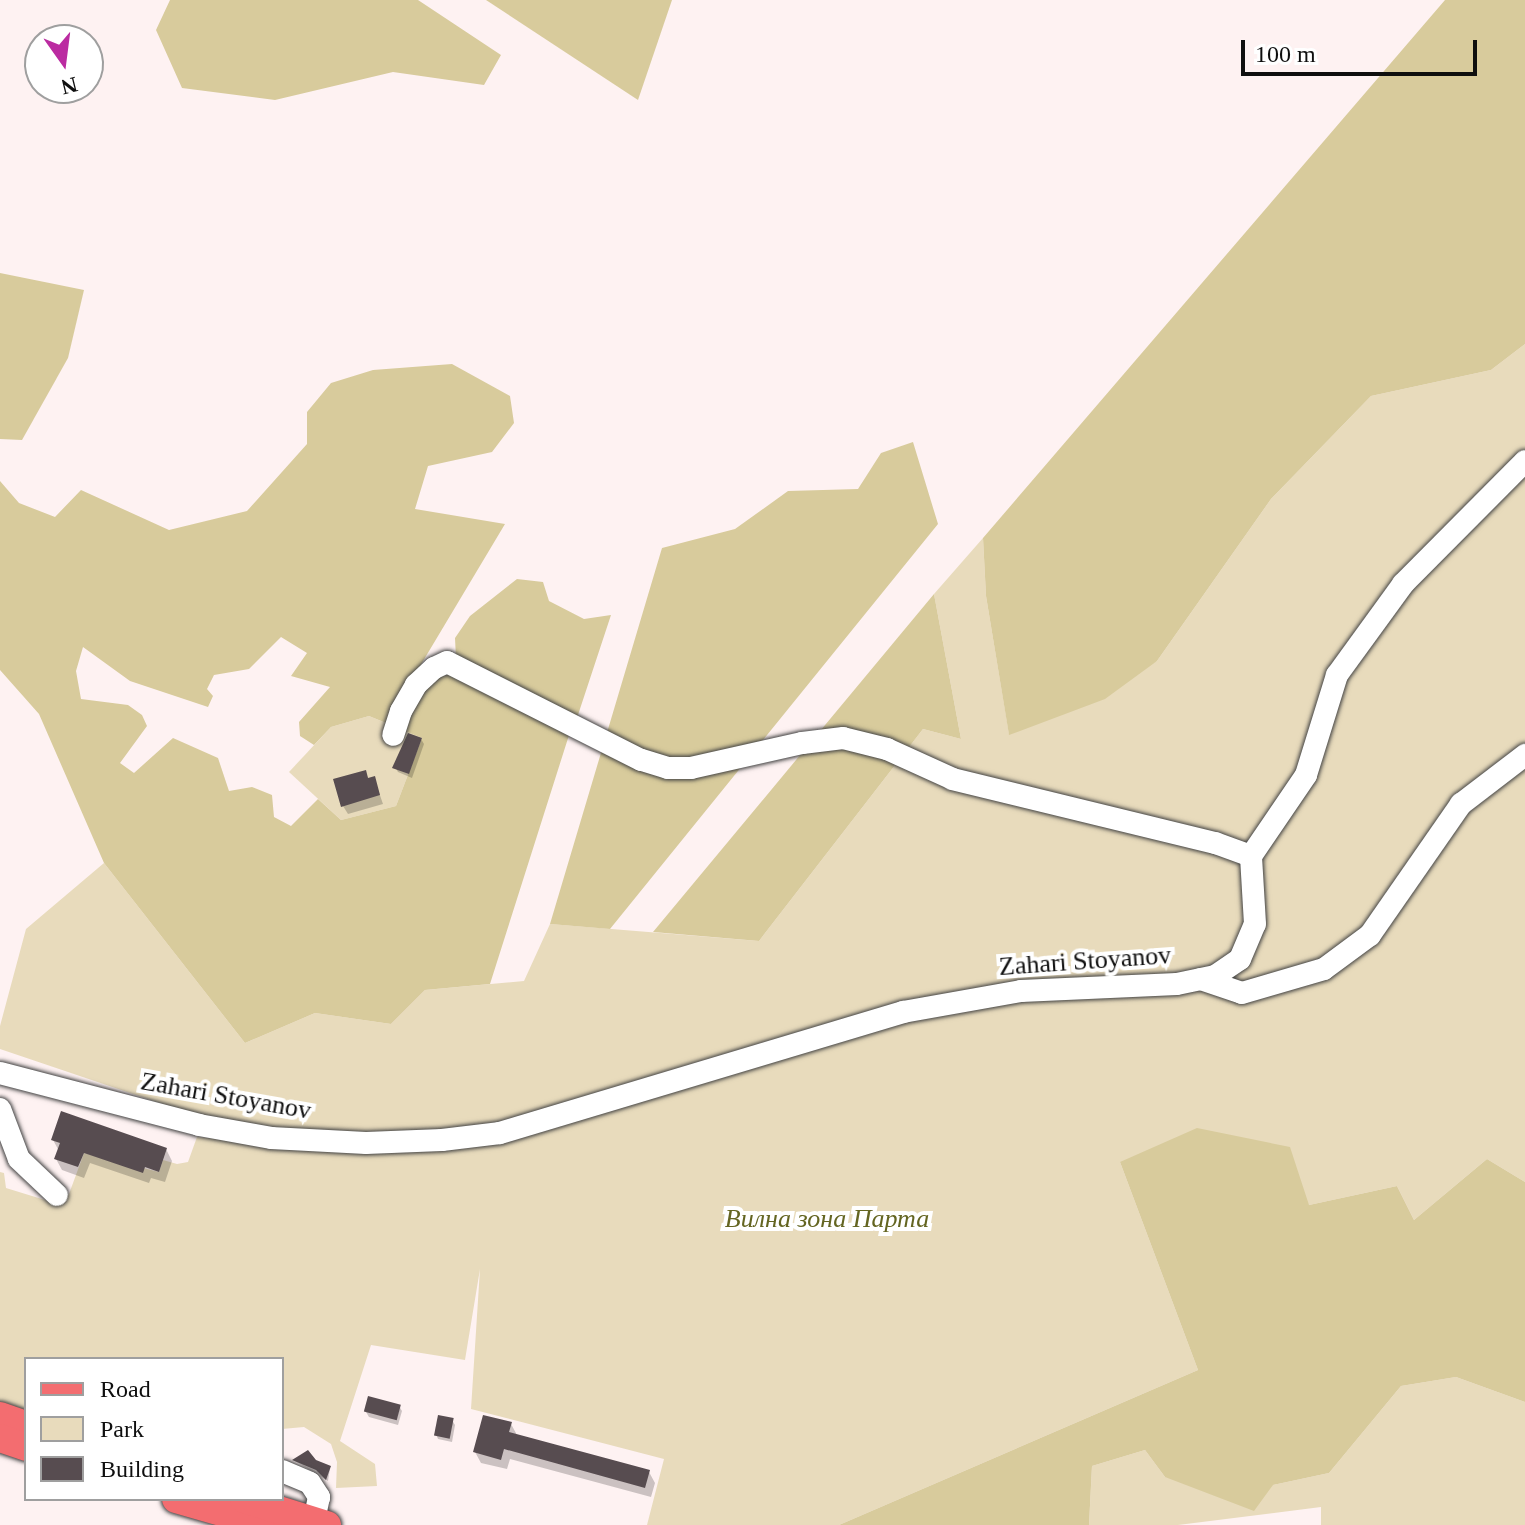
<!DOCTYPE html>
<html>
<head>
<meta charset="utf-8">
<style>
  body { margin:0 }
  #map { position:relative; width:1525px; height:1525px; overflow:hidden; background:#fef2f2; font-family:"Times New Roman",serif }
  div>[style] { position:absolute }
  .green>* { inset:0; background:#e8dbbc }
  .forest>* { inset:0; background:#d8cb9c }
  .shadow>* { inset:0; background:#0003 }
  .building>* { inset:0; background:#574c50; transform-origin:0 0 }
  .roads { filter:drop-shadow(0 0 2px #424242) drop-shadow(0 0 2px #424242) }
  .minor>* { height:22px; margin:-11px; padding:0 11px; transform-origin:11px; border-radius:11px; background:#fff }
  .major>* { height:28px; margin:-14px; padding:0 14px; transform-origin:14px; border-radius:14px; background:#f36d70 }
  span { translate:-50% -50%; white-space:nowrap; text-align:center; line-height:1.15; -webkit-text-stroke:8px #fff; paint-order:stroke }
  .street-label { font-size:26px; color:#0f0f0f }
  .park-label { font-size:26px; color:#646521; font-style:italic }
  .legend { position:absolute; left:24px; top:1357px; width:260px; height:144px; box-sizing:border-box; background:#fff; border:2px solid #9f9f9f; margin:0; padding:10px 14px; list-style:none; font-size:24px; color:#0f0f0f }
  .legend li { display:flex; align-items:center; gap:16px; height:40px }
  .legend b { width:40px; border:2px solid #9f9f9f }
  .north { position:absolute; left:24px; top:24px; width:80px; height:80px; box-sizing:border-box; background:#fff; border:2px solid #9f9f9f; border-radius:50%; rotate:166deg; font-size:22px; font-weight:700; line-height:32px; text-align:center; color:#0f0f0f }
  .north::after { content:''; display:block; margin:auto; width:28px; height:36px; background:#bb2ba1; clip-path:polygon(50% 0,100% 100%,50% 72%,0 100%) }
  .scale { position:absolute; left:1241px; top:40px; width:236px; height:36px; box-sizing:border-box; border:4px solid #0f0f0f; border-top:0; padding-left:10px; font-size:24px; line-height:28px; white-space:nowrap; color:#0f0f0f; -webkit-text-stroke:6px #fff; paint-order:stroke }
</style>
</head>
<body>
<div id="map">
  <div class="green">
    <div style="clip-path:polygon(1525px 344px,1525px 1182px,1487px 1159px,1414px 1220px,1397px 1186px,1309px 1205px,1120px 1162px,1198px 1370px,839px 1525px,647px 1525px,664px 1459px,471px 1409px,480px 1269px,465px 1360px,371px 1345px,340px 1441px,375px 1464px,377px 1486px,336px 1488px,337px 1462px,331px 1444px,304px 1427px,282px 1429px,282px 1359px,26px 1359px,26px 1414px,0 1405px,0 1172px,4px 1173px,6px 1188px,58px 1204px,69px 1194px,84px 1153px,159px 1172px,163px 1160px,177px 1164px,188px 1162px,197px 1137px,334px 1148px,201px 1117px,0 1049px,0 1026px,26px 929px,104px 863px,245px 1043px,315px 1013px,391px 1024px,425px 990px,524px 981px,550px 924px,759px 941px,923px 729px,961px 739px,934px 594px,983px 538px,986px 596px,1009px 734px,1157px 661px,1271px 499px,1371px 396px,1491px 370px)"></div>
    <div style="clip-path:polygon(369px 716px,422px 738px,396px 806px,341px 820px,289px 772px,331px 727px)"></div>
    <div style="clip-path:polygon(1456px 1377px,1525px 1402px,1525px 1525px,1321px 1525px,1321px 1507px,1178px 1525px,1089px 1525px,1092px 1466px,1145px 1450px,1165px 1477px,1273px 1485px,1329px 1473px,1401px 1386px)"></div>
  </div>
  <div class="forest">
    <div style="clip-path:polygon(170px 0,418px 0,501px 55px,484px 85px,393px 72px,275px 100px,182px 88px,156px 30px)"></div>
    <div style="clip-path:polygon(486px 0,672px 0,638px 100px)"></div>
    <div style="clip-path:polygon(1445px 0,1525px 0,1525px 344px,1491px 370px,1371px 396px,1271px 499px,1157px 661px,1105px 699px,1009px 735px,986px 596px,983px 538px)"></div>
    <div style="clip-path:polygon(0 273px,84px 290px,68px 358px,22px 440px,0 439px)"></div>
    <div style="clip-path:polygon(452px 364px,510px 396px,514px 423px,492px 452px,428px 466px,415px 509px,505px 524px,386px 723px,369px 716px,331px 727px,314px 745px,300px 736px,299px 722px,330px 687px,291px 676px,307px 653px,281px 637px,249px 669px,214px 675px,207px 689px,213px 696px,208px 707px,130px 681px,83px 647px,76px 671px,81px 699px,128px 705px,142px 715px,147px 726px,120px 763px,134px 773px,173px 738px,218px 758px,229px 791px,252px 787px,272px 795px,274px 817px,291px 826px,318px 799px,341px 820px,396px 806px,422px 738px,402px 730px,432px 679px,451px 674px,570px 732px,490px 984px,425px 990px,391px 1024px,315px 1013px,245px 1043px,104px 863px,39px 714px,0 670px,0 481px,19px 503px,55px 517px,81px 490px,169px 530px,247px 511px,307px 444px,307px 412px,331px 383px,373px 370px)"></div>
    <div style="clip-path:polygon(913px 442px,938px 524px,610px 929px,550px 924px,662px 548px,735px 529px,788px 491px,858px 489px,881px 453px)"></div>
    <div style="clip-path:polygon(517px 579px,543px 582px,549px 601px,584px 619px,611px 615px,576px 721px,456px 659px,455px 638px,470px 616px)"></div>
    <div style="clip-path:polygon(934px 594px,961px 739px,923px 729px,759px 941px,653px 932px)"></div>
    <div style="clip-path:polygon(1197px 1128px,1290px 1147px,1309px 1205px,1397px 1186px,1414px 1220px,1487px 1159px,1525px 1182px,1525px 1402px,1456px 1377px,1401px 1386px,1329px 1473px,1273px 1485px,1254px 1511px,1165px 1477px,1145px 1450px,1092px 1466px,1089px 1525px,839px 1525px,1198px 1370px,1120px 1162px)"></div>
  </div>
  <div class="shadow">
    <div style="clip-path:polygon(421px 739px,424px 744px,412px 778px,398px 772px,395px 767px)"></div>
    <div style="clip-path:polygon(365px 772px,369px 780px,374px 778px,383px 804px,348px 814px,343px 806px)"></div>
    <div style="clip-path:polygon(53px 1140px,166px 1149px,172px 1161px,165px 1182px,151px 1178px,149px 1183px,90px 1163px,84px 1178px,62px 1170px,56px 1159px,59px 1151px)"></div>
    <div style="clip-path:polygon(399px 1406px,402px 1411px,398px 1425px,369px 1417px,366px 1412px)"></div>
    <div style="clip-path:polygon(452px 1420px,455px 1425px,452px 1442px,438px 1439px,436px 1434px)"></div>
    <div style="clip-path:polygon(511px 1424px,517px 1435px,649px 1472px,655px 1483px,651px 1497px,510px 1459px,507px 1469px,481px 1463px,475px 1452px)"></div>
    <div style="clip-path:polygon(295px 1461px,315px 1462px,330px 1468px,328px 1481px)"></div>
  </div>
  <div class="building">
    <div style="clip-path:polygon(408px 733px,422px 738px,409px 774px,392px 768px)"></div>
    <div style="clip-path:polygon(366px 770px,368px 778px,375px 776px,380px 795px,341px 807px,333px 779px)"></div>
    <div style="clip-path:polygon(61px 1111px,167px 1148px,159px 1172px,145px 1167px,143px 1173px,84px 1153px,78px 1167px,54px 1159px,60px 1143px,51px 1140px)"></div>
    <div style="left:368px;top:1396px;width:34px;height:16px;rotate:15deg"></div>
    <div style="left:438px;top:1415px;width:16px;height:21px;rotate:11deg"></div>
    <div style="clip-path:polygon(483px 1415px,512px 1422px,509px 1432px,650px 1470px,645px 1488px,504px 1449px,501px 1460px,473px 1452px)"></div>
    <div style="clip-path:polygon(308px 1450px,316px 1460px,331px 1466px,326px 1480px,316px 1470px,292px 1460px)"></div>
  </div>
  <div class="roads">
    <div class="minor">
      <div style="left:1251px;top:856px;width:98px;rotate:-55.8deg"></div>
      <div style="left:1306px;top:775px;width:105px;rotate:-72.8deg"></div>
      <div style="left:1337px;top:675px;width:112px;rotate:-54deg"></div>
      <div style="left:1403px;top:584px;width:173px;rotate:-45.2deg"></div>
      <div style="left:1201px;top:979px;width:43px;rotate:18.9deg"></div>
      <div style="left:1242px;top:993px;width:85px;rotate:-16.3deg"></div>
      <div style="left:1324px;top:969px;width:57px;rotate:-36.5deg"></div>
      <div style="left:1370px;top:935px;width:160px;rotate:-55.2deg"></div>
      <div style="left:1461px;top:804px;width:81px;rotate:-37.4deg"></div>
      <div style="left:0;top:1073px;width:206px;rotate:14.6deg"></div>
      <div style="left:199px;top:1125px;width:73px;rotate:10.2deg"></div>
      <div style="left:271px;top:1138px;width:95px;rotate:3deg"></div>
      <div style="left:366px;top:1143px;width:76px;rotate:-2.3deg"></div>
      <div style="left:442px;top:1140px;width:58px;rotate:-6.9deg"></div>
      <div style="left:500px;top:1133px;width:421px;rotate:-16.7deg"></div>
      <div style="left:903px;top:1012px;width:120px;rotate:-10.1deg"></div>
      <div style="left:1021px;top:991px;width:156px;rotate:-2.6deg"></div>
      <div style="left:1177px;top:984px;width:39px;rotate:-12deg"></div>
      <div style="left:1215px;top:976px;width:30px;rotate:-34deg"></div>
      <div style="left:1240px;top:959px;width:38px;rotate:-67deg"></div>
      <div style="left:1255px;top:924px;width:68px;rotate:-93.4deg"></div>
      <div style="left:1251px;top:856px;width:38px;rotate:-160deg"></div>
      <div style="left:1215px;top:843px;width:270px;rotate:-166.3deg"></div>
      <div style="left:953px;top:779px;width:72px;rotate:-155.6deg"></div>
      <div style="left:887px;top:749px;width:45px;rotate:-166deg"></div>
      <div style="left:843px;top:738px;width:41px;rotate:173deg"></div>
      <div style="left:802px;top:743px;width:114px;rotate:167.3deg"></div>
      <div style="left:691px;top:768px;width:23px;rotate:180deg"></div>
      <div style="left:668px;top:768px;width:28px;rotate:-163deg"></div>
      <div style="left:641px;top:760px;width:217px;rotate:-153.2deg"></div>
      <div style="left:447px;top:662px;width:14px;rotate:155deg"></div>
      <div style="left:434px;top:668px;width:25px;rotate:137deg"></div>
      <div style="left:416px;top:685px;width:30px;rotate:120deg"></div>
      <div style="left:401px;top:711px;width:25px;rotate:108deg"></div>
      <div style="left:0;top:1109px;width:53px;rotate:69.2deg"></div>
      <div style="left:19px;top:1159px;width:52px;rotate:43.5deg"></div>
      <div style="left:282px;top:1471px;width:30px;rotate:23deg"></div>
      <div style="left:310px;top:1483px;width:17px;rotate:57deg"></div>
      <div style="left:319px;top:1497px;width:25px;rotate:102deg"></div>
    </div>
    <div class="major">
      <div style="left:0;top:1416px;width:28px;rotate:19deg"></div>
      <div style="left:0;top:1438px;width:28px;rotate:19deg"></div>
      <div style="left:176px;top:1499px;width:94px;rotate:16.1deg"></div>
      <div style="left:244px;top:1499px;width:87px;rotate:17.4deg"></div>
    </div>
  </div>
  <div class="street-label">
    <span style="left:1085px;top:961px;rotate:-4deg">Zahari Stoyanov</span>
    <span style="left:226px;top:1096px;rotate:10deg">Zahari Stoyanov</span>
  </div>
  <div class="park-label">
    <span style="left:827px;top:1219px">Вилна зона Парта</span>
  </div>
  <ul class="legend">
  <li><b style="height:10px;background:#f36d70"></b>Road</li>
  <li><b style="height:22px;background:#e8dbbc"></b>Park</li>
  <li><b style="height:22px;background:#574c50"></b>Building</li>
  </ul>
  <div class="north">N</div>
  <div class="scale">100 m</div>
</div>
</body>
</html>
